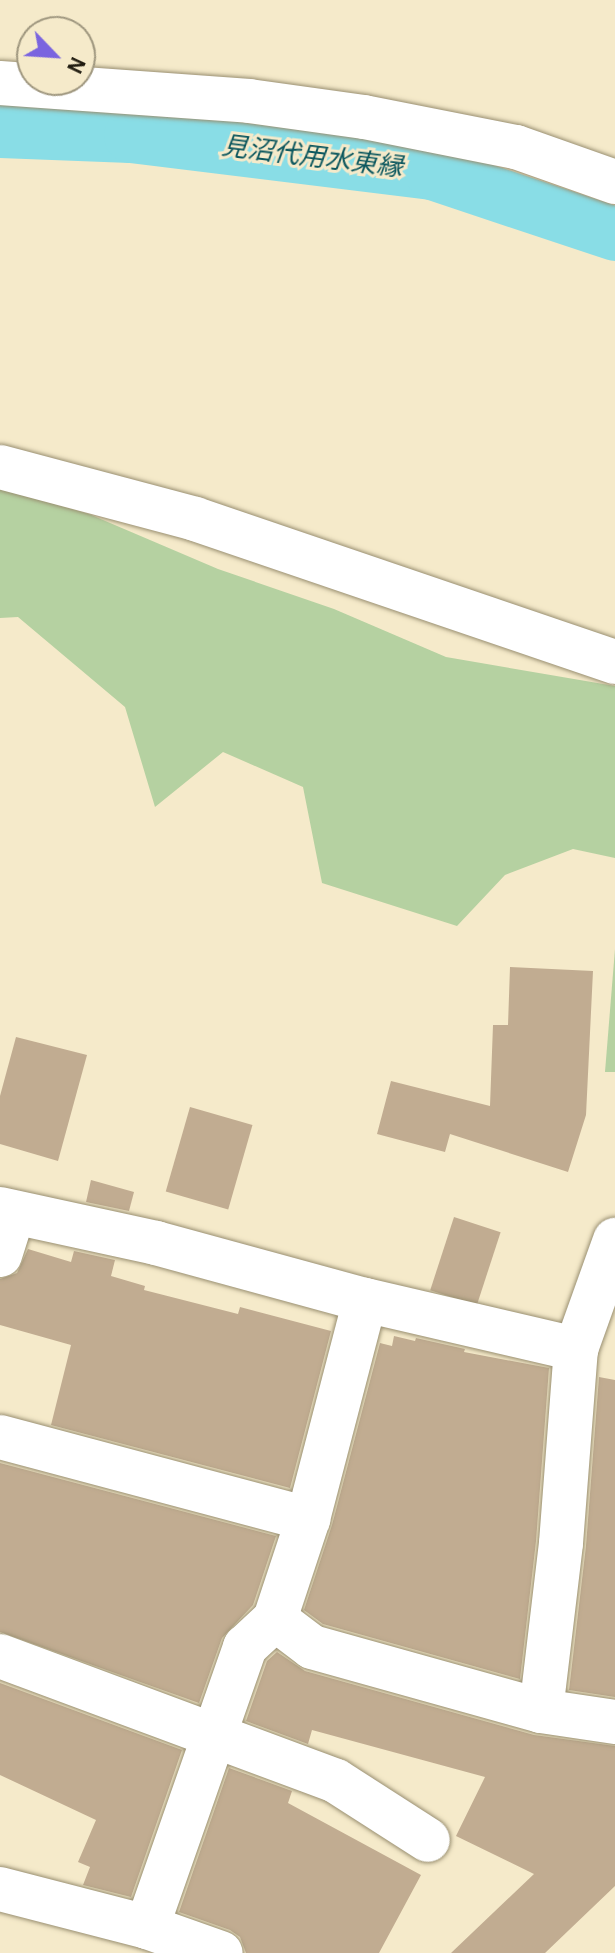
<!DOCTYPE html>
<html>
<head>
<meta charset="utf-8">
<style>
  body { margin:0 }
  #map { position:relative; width:615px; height:1953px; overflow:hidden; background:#f5eaca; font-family:"Alegreya Sans","Noto Sans JP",sans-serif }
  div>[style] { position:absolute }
  .green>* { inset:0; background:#b5d1a1 }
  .canal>* { height:54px; margin:-27px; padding:0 27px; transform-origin:27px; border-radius:27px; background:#89dde6 }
  .building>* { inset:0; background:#c1ac91; transform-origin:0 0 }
  .roads { filter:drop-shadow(0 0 2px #998f71) drop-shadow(0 0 2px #998f71) }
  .minor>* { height:44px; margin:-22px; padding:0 22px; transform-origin:22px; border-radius:22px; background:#fff }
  span { translate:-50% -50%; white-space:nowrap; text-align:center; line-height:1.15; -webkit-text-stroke:6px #f5eaca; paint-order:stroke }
  .water-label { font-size:26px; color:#0c575e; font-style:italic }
  .north { position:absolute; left:16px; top:16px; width:80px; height:80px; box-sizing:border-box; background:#f5eaca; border:2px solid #9f977f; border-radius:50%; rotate:115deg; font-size:22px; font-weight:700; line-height:32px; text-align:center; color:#1f1b0f }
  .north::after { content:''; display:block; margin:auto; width:28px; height:36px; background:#7a64df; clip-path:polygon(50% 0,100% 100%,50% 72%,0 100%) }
</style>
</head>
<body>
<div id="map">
  <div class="green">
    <div style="clip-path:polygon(0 488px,89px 514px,218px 569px,334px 609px,446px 657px,615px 686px,615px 858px,573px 849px,505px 875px,457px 926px,322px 883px,303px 787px,223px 752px,155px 807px,125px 707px,18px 617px,0 618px)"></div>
    <div style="clip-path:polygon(615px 949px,615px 1072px,605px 1072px)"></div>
  </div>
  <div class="canal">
    <div style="left:0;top:131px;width:131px;rotate:2.2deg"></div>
    <div style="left:131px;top:136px;width:303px;rotate:7deg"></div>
    <div style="left:432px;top:173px;width:193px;rotate:18.4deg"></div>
  </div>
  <div class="building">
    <div style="clip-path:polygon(510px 967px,593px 971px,586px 1115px,568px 1172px,450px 1134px,445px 1152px,377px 1134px,391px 1081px,490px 1106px,493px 1025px,508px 1025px)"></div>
    <div style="clip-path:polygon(16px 1037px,87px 1055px,58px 1161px,0 1144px,0 1096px)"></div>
    <div style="left:190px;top:1107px;width:65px;height:88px;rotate:16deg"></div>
    <div style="clip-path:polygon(91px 1180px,134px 1192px,129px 1211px,86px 1202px)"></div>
    <div style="left:454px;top:1217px;width:49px;height:77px;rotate:18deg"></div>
    <div style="clip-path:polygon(28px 1249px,71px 1262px,74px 1251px,115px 1260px,111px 1276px,145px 1286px,144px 1290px,238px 1314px,240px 1307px,331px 1331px,290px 1488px,51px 1425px,71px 1345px,0 1325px,0 1279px,17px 1273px)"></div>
    <div style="clip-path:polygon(394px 1336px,415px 1341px,416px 1338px,465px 1349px,464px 1352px,549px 1368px,536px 1541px,520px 1679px,323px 1624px,304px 1610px,332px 1525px,380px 1343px,392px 1346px)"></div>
    <div style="clip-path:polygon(599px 1377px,615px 1380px,615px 1697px,569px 1690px,586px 1546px)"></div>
    <div style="clip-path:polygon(0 1463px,276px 1536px,253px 1605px,222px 1638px,199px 1703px,0 1632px)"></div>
    <div style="clip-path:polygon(277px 1652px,305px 1671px,534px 1735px,615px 1746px,615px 1886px,545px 1953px,451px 1953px,534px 1874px,456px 1836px,485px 1777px,312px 1730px,308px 1744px,246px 1721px,267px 1661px)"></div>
    <div style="clip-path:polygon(0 1683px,182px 1750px,131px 1897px,83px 1885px,90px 1867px,78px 1862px,96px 1820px,0 1775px)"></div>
    <div style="clip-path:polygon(229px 1768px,292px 1791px,288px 1803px,421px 1875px,379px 1953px,246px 1953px,240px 1937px,230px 1930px,179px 1912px)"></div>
  </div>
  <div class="roads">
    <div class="minor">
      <div style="left:0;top:83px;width:250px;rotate:4.1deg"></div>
      <div style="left:249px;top:101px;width:116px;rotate:7.9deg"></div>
      <div style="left:364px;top:117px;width:155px;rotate:11.2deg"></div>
      <div style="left:516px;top:147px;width:105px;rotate:19.5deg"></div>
      <div style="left:0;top:467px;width:202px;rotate:14.9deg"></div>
      <div style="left:195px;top:519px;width:444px;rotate:18.8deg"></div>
      <div style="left:0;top:1209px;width:160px;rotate:12.3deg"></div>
      <div style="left:156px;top:1243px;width:217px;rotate:15.3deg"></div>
      <div style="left:365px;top:1300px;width:217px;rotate:13.1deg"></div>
      <div style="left:0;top:1255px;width:43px;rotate:-72.4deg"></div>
      <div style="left:0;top:1437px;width:319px;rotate:14.9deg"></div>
      <div style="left:275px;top:1619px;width:46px;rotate:37.1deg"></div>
      <div style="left:312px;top:1647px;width:238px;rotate:15.6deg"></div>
      <div style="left:541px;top:1711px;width:75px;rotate:8.5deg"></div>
      <div style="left:0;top:1656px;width:358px;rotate:20.4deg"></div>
      <div style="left:336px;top:1781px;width:109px;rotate:32.7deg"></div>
      <div style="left:541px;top:1711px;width:169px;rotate:-83.2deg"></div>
      <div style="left:561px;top:1543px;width:195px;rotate:-85.6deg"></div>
      <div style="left:576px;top:1349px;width:116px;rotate:-70.3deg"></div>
      <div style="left:0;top:1889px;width:152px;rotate:14.5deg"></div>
      <div style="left:147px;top:1927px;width:78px;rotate:19.4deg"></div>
      <div style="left:147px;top:1927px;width:297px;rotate:-70.7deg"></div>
      <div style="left:245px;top:1647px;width:41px;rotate:-43deg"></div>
      <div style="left:275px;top:1619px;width:105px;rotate:-71.7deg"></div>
      <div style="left:308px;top:1519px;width:226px;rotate:-75.4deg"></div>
    </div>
  </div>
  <div class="water-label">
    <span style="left:312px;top:158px;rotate:7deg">見沼代用水東縁</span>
  </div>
  <div class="north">N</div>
</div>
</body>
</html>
